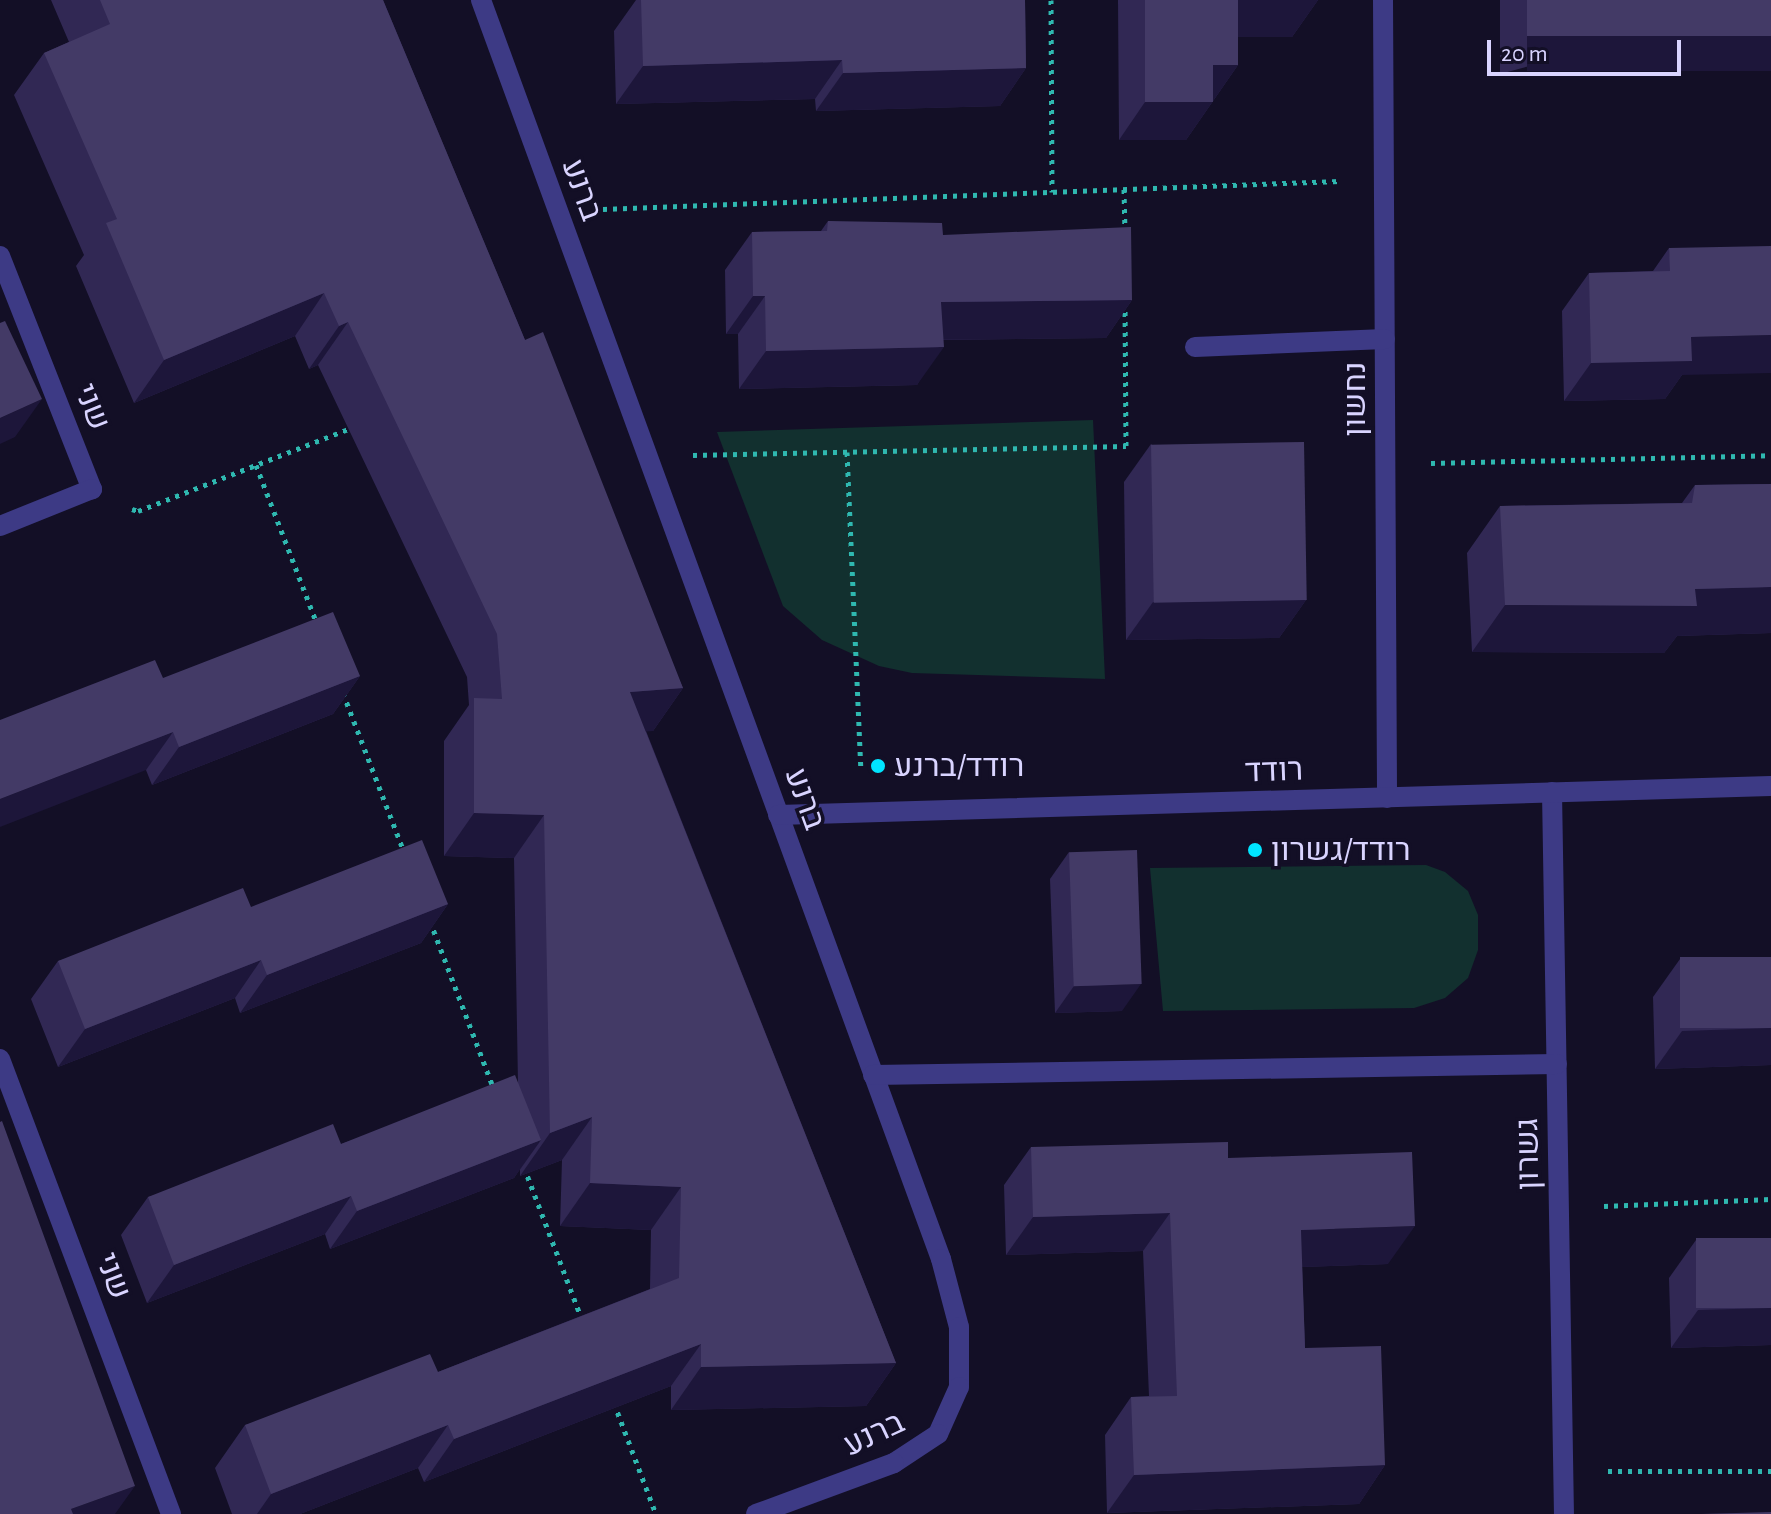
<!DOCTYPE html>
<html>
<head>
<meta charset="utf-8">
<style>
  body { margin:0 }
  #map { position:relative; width:1771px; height:1514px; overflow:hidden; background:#130f26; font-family:"Alegreya Sans",Heebo,sans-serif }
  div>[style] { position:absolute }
  .green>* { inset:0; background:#12302f }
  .path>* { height:5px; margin-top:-2.5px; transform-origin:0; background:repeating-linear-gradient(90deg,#2fb8b0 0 4px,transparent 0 10px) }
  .minor>* { height:20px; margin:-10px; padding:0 10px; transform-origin:10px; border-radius:10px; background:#3d3a85 }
  .wall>* { inset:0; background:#312854 }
  .shaded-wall>* { inset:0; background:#1d163a; transform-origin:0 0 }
  .building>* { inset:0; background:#433a66; transform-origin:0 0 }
  .dots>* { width:22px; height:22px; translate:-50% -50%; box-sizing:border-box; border:4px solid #130f26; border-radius:50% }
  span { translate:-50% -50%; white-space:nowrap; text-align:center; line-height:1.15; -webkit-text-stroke:7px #130f26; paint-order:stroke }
  .street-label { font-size:32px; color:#d9d4ff }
  .poi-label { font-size:32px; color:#d9d4ff }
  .left { translate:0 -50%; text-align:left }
  .scale { position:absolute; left:1487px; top:40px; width:194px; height:36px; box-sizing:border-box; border:4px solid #d9d4ff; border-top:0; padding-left:10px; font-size:24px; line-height:28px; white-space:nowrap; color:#d9d4ff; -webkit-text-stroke:6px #130f26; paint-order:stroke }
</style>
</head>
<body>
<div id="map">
  <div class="green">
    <div style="clip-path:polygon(1093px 420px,1105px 679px,912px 673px,879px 666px,822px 640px,783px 606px,717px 432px)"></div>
    <div style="clip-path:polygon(1426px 865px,1445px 872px,1468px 891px,1478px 915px,1478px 950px,1468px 978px,1445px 998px,1414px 1008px,1163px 1011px,1150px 868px)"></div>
  </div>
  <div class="path">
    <div style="left:1051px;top:0;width:192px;rotate:89.7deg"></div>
    <div style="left:1124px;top:189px;width:43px;rotate:88.7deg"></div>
    <div style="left:603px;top:209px;width:738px;rotate:-2.18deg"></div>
    <div style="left:847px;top:452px;width:315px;rotate:87.5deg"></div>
    <div style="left:693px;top:455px;width:433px;rotate:-1.2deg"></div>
    <div style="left:1126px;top:446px;width:140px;rotate:-90.4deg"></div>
    <div style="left:1431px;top:463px;width:340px;rotate:-1.3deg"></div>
    <div style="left:256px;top:465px;width:170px;rotate:69deg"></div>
    <div style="left:132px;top:509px;width:6px;rotate:18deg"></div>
    <div style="left:138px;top:511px;width:232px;rotate:-21.3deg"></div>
    <div style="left:343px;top:693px;width:170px;rotate:69deg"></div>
    <div style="left:430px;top:921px;width:178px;rotate:69.2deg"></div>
    <div style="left:524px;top:1167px;width:166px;rotate:69.2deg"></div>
    <div style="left:1604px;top:1206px;width:167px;rotate:-2.4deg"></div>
    <div style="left:614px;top:1403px;width:119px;rotate:69.3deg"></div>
    <div style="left:1608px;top:1471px;width:163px"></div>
  </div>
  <div class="minor">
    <div style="left:481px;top:0;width:1340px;rotate:69.93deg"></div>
    <div style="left:941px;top:1259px;width:70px;rotate:75.2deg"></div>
    <div style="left:959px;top:1327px;width:60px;rotate:90deg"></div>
    <div style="left:959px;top:1387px;width:51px;rotate:114.1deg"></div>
    <div style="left:938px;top:1434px;width:53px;rotate:146.6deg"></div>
    <div style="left:894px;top:1463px;width:147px;rotate:159.7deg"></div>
    <div style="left:1383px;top:0;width:798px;rotate:89.71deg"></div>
    <div style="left:0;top:256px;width:251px;rotate:68.5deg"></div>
    <div style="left:92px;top:489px;width:99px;rotate:158.1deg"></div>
    <div style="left:1195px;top:347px;width:190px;rotate:-2.4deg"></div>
    <div style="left:1552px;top:792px;width:722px;rotate:89.05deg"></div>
    <div style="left:778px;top:815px;width:993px;rotate:-1.67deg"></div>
    <div style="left:0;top:1059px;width:486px;rotate:69.4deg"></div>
    <div style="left:873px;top:1075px;width:684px;rotate:-0.92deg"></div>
  </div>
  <div class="wall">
    <div style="clip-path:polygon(51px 0,383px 0,525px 340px,683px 688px,653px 731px,646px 731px,896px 1363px,866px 1406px,671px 1410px,671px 1386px,424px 1482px,418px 1468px,300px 1514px,232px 1514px,215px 1468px,245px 1425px,438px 1372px,650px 1289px,651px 1230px,560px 1226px,562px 1160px,520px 1176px,520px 1169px,514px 1178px,330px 1249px,325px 1234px,147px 1303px,121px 1235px,148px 1197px,341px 1144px,518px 1084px,514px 858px,444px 856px,444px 741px,469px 705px,467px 677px,318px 365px,309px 369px,295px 336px,134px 403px,76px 266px,84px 255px,14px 95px,44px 53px,69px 42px)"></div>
    <div style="clip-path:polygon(636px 0,1025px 0,1026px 68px,1000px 106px,816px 111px,815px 99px,616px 104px,614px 31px)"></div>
    <div style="clip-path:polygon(1118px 0,1318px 0,1292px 37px,1238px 37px,1238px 65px,1186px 140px,1119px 140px)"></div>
    <div style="clip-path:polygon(1500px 0,1771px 0,1500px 74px)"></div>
    <div style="clip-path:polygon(828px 221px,943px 235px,1132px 300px,1106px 338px,943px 340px,917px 385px,739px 389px,738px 334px,726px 334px,725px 270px,752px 232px,821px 231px)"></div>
    <div style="clip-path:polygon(1669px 248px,1682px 375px,1665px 399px,1564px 401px,1562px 311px,1589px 273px,1653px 271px)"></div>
    <div style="clip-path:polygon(1151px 444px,1306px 600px,1279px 638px,1126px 640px,1124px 482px)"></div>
    <div style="clip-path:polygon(1771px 484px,1771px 633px,1677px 636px,1664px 653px,1472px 652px,1467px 553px,1500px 506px,1682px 503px,1695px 485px)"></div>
    <div style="clip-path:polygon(360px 676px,333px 714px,152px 785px,146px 770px,163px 678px)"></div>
    <div style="clip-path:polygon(1069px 852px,1122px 1011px,1055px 1013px,1050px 879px)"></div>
    <div style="clip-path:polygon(448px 904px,421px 943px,240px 1013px,235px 998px,58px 1067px,31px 999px,58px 961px,251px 907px)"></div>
    <div style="clip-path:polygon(1771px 957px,1771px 1065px,1655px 1069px,1653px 997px,1680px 959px)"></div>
    <div style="clip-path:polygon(1031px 1147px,1228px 1158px,1388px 1264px,1302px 1267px,1305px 1348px,1385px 1465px,1359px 1504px,1107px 1513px,1105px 1435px,1131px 1397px,1149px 1396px,1143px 1251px,1006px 1255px,1004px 1185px)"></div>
    <div style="clip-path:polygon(1771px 1238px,1771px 1345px,1671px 1348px,1669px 1278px,1696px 1240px)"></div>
  </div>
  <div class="shaded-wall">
    <div style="clip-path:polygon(1238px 0,1318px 0,1292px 37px,1212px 37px)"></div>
    <div style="left:1771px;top:33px;width:38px;height:244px;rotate:90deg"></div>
    <div style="clip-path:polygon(842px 60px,815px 99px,616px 104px,643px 66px)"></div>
    <div style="clip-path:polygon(1213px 65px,1238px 65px,1186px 140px,1119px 140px,1145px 102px)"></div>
    <div style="clip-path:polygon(1026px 68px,1000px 106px,816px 111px,843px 73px)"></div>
    <div style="clip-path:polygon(324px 293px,295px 336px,134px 403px,164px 360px)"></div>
    <div style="clip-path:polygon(753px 296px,765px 296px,738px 334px,726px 334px)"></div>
    <div style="clip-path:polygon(1132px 300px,1106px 338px,914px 340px,941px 302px)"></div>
    <div style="clip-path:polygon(348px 322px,318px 365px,309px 369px,339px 326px)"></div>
    <div style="clip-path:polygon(1771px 335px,1771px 373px,1682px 375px,1665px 399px,1564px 401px,1591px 363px,1691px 337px)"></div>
    <div style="clip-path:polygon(944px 347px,917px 385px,739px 389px,766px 351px)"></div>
    <div style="clip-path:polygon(42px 399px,15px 437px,0 444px,0 418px)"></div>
    <div style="clip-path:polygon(1771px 587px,1771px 633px,1677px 636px,1664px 653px,1472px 652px,1505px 605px,1695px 589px)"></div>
    <div style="clip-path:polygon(1306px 600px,1279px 638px,1126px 640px,1153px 602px)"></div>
    <div style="clip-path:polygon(360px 676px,333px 714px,152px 785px,179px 747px)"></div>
    <div style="clip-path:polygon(683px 688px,653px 731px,600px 735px,630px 692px)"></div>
    <div style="clip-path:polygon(173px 732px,146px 770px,0 827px,0 799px)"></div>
    <div style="clip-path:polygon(474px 813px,544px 815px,514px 858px,444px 856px)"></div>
    <div style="clip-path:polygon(448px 904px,421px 943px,240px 1013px,267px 975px)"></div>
    <div style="clip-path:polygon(261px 960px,235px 998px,58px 1067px,85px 1029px)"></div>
    <div style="clip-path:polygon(1141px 984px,1122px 1011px,1055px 1013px,1074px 986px)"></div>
    <div style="clip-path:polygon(1771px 1028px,1771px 1065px,1655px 1069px,1682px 1031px)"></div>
    <div style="clip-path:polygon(592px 1117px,562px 1160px,520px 1176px,550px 1133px)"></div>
    <div style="clip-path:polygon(541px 1140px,514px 1178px,330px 1249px,357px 1211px)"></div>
    <div style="clip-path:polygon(590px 1183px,681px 1187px,651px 1230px,560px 1226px)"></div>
    <div style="clip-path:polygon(351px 1196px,325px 1234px,147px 1303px,174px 1265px)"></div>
    <div style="clip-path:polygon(1170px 1213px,1143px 1251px,1006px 1255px,1033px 1217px)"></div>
    <div style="clip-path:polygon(1415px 1226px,1388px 1264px,1274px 1268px,1301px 1230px)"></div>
    <div style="clip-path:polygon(1771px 1308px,1771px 1345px,1671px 1348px,1698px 1310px)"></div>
    <div style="clip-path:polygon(701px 1344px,671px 1386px,424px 1482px,454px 1439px)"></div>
    <div style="clip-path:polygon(896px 1363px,866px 1406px,671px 1410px,701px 1367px)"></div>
    <div style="clip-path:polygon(448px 1425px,418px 1468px,300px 1514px,257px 1514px,271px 1494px)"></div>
    <div style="clip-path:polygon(1385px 1465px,1359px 1504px,1107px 1513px,1134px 1475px)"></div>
    <div style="clip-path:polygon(135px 1486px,115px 1514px,68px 1514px,71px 1509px)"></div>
  </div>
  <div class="building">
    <div style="clip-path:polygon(100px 0,383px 0,525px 340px,543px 332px,683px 688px,630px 692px,896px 1363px,701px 1367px,701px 1344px,454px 1439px,448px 1425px,271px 1494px,245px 1425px,430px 1354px,438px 1372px,679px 1278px,681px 1187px,590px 1183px,592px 1117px,550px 1133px,544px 815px,474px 813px,474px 698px,502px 699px,497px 634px,348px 322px,339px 326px,324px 293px,164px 360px,106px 223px,117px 219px,44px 53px,110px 24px)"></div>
    <div style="clip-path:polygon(641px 0,1025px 0,1026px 68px,843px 73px,842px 60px,643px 66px)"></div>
    <div style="clip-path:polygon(1145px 0,1238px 0,1238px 65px,1213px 65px,1213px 102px,1145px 102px)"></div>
    <div style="left:1527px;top:0;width:244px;height:36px"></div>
    <div style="clip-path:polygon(828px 221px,942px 223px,943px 235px,1131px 227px,1132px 300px,941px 302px,944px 347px,766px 351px,765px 296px,753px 296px,752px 232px,827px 231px)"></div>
    <div style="clip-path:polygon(1771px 246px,1771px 335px,1691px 337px,1692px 361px,1591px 363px,1589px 273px,1670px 271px,1669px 248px)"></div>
    <div style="clip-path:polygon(5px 321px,42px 399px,0 418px,0 323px)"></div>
    <div style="left:1304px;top:442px;width:158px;height:153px;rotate:89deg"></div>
    <div style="clip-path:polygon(1771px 484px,1771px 587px,1695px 589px,1697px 606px,1505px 605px,1500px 506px,1692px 503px,1695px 485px)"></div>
    <div style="clip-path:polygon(333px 612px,360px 676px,179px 747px,173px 732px,0 799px,0 720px,155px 660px,163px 678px)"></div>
    <div style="clip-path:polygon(422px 840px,448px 904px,267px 975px,261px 960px,85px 1029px,58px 961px,243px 888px,251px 907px)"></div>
    <div style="left:1137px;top:850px;width:134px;height:68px;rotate:88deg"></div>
    <div style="left:1771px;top:957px;width:71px;height:91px;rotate:90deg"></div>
    <div style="clip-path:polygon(515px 1075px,541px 1140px,357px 1211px,351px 1196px,174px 1265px,148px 1197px,333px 1124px,341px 1144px)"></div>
    <div style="clip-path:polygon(2px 1121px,135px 1486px,71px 1509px,73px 1514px,0 1514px,0 1122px)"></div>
    <div style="clip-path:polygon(1228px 1142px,1228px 1158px,1412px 1152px,1415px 1226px,1301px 1230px,1305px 1348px,1381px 1346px,1385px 1465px,1134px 1475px,1131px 1397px,1177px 1396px,1170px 1213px,1033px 1217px,1031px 1147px)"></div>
    <div style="left:1771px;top:1238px;width:70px;height:75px;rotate:90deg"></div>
    <div style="clip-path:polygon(1771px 1512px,1771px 1514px,1701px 1514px)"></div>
  </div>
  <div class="dots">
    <div style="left:878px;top:766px;background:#00e5ff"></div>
    <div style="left:1255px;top:850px;background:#00e5ff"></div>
  </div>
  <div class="street-label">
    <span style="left:582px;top:190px;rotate:70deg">ברנע</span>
    <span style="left:1355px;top:399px;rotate:-90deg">נחשון</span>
    <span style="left:92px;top:407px;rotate:68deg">שני</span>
    <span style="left:1274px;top:771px;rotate:-2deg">רודד</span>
    <span style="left:805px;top:799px;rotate:70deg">ברנע</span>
    <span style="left:1528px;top:1154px;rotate:-91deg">גשרון</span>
    <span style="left:113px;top:1276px;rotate:69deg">שני</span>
    <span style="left:874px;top:1434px;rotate:-25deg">ברנע</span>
  </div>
  <div class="poi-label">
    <span class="left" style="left:894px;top:766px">רודד/ברנע</span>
    <span class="left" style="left:1271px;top:850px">רודד/גשרון</span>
  </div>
  <div class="scale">20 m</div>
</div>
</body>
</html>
